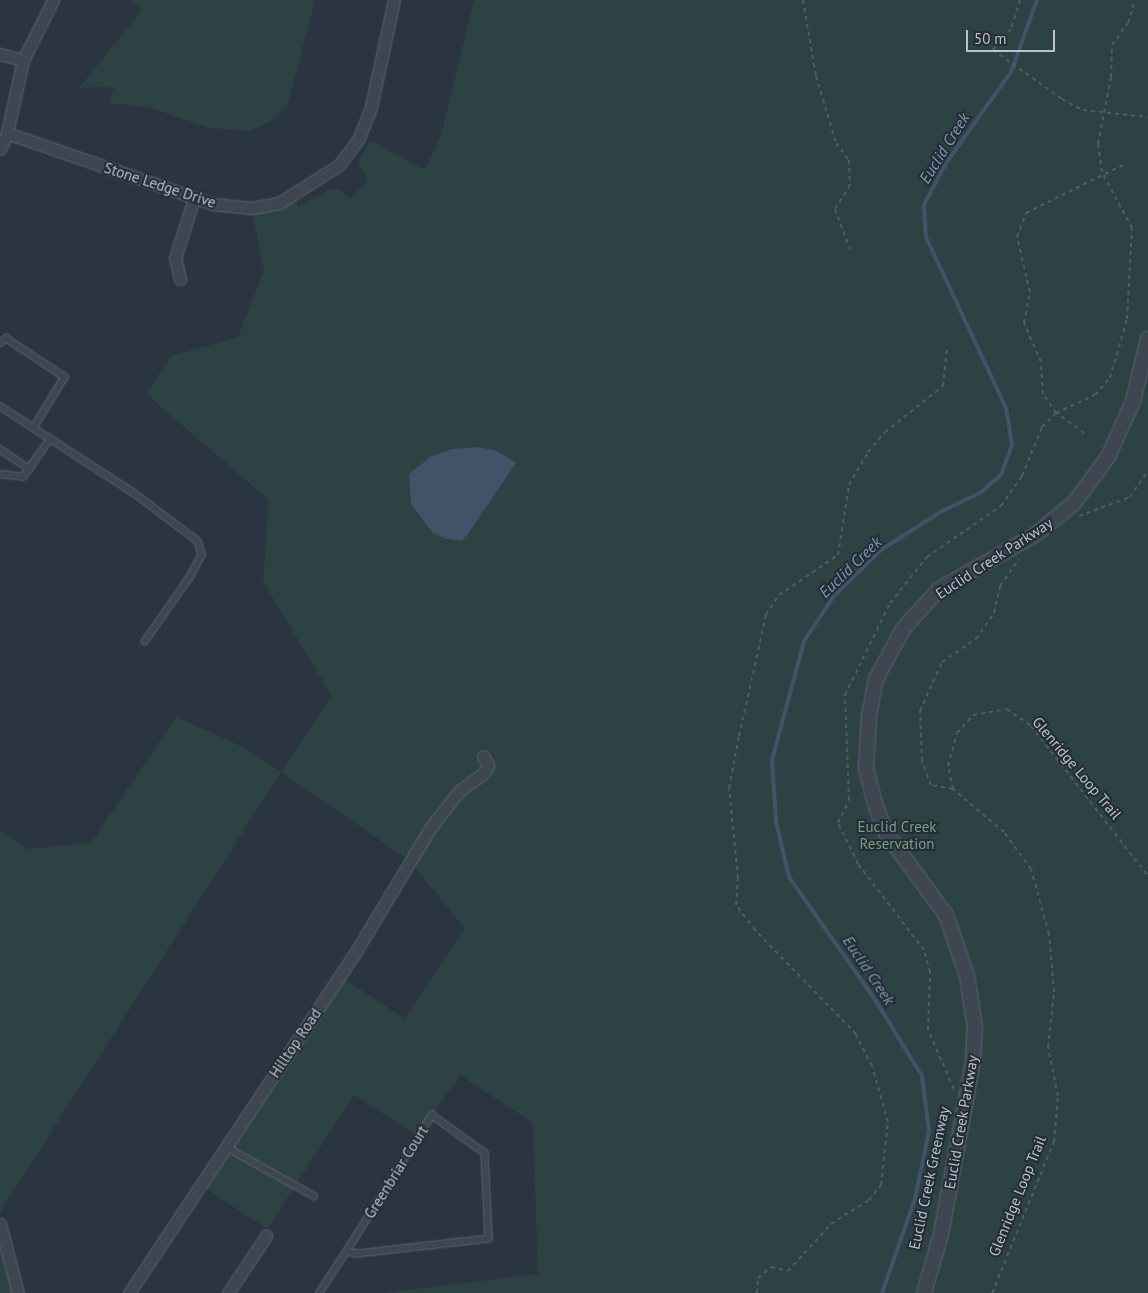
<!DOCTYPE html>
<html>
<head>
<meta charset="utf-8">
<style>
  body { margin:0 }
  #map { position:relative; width:1148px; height:1293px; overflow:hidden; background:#2a3541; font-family:"PT Sans",sans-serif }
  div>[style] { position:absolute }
  .green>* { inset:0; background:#2d4243 }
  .water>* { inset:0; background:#415368 }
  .stream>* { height:4px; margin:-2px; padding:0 2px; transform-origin:2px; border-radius:2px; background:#415368 }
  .path>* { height:2px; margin-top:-1px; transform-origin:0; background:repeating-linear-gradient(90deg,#4c5f61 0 4px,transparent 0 8px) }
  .roads { filter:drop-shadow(0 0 1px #5c656f) drop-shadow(0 0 1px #5c656f) }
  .service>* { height:5.5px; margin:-2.75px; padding:0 2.75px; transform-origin:2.75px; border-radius:2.75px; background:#3e4751 }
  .minor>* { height:11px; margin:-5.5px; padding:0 5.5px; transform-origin:5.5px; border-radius:5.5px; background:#3e4751 }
  .tertiary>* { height:14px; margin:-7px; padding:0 7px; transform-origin:7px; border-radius:7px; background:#3e4751 }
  span { translate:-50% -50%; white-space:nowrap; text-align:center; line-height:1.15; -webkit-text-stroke:4px #232c37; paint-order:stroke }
  .street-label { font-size:15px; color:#bbc2cb }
  .park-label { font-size:15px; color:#7c9f83 }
  .water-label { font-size:16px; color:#8698af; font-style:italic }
  .scale { position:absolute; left:966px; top:30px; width:89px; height:22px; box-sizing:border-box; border:2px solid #bbc2cb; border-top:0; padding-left:6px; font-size:15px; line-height:18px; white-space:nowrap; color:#bbc2cb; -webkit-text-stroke:4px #232c37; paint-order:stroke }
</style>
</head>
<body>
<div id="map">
  <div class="green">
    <div style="clip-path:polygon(129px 0,315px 0,288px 104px,271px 121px,250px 131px,210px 128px,148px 107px,109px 103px,114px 87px,79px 88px,142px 10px)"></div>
    <div style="clip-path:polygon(474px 0,1148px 0,1148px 1293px,382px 1293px,538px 1274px,533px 1123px,460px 1075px,418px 1136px,354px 1095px,267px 1229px,201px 1185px,340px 976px,405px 1019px,465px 929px,410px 861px,281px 772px,0 1212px,0 830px,28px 849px,91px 843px,176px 717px,243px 747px,281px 772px,332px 696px,263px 582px,269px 500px,146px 394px,171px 356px,238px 337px,264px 270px,251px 208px,294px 195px,298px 207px,331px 189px,340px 190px,350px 199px,368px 180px,358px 163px,370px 140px,425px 170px,441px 135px)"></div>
    <div style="clip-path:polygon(0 1223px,18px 1293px,0 1293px)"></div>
  </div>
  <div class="water">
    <div style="clip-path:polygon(478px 447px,497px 451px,516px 463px,470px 531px,462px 541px,447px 539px,433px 533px,411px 504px,409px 474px,430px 457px,452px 449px)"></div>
  </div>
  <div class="stream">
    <div style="left:882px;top:1293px;width:100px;rotate:-70.7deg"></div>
    <div style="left:915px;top:1199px;width:69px;rotate:-78.4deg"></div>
    <div style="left:929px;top:1131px;width:55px;rotate:-97.3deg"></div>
    <div style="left:922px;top:1076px;width:92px;rotate:-121.6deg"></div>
    <div style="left:874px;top:998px;width:148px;rotate:-125.1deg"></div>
    <div style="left:789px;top:877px;width:57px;rotate:-103.1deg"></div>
    <div style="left:776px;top:821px;width:61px;rotate:-93.8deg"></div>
    <div style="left:772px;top:760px;width:123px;rotate:-74.9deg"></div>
    <div style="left:804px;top:641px;width:54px;rotate:-56.3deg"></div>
    <div style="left:834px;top:596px;width:66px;rotate:-44.4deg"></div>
    <div style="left:881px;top:550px;width:72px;rotate:-32.6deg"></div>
    <div style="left:942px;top:511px;width:42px;rotate:-25.3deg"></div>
    <div style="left:980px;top:493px;width:28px;rotate:-41deg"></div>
    <div style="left:1001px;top:475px;width:32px;rotate:-70deg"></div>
    <div style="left:1012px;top:445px;width:37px;rotate:-99deg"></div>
    <div style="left:1006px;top:408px;width:189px;rotate:-115.1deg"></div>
    <div style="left:926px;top:237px;width:32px;rotate:-94deg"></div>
    <div style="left:924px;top:205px;width:47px;rotate:-62.4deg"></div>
    <div style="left:946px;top:163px;width:112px;rotate:-54.5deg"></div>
    <div style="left:1011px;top:72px;width:77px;rotate:-70.1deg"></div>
  </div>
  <div class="path">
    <div style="left:803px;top:0;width:77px;rotate:80.3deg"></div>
    <div style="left:816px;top:76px;width:70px;rotate:73.4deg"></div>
    <div style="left:836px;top:143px;width:21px;rotate:53deg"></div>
    <div style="left:849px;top:160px;width:25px;rotate:88deg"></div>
    <div style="left:850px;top:185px;width:28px;rotate:122deg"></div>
    <div style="left:835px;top:209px;width:43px;rotate:69.4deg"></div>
    <div style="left:1020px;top:0;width:30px;rotate:107deg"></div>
    <div style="left:1011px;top:29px;width:28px;rotate:131deg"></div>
    <div style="left:993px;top:50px;width:85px;rotate:35.4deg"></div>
    <div style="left:1062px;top:99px;width:24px;rotate:28deg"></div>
    <div style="left:1083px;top:110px;width:65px;rotate:6.1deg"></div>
    <div style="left:1084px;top:433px;width:34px;rotate:-144deg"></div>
    <div style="left:1056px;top:413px;width:23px;rotate:-124deg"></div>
    <div style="left:1043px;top:394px;width:32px;rotate:-94deg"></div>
    <div style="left:1041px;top:362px;width:43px;rotate:-113.6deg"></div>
    <div style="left:1024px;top:323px;width:32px;rotate:-79deg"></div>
    <div style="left:1030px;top:292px;width:57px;rotate:-103.3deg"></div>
    <div style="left:1017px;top:237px;width:26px;rotate:-69deg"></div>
    <div style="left:1026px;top:213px;width:110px;rotate:-26.3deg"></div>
    <div style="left:1079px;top:516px;width:54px;rotate:-20.4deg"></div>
    <div style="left:1130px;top:497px;width:32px;rotate:-56deg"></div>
    <div style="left:953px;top:789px;width:22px;rotate:-170deg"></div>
    <div style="left:931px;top:785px;width:26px;rotate:-111deg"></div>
    <div style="left:922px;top:761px;width:50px;rotate:-92.3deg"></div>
    <div style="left:920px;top:711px;width:54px;rotate:-65.8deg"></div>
    <div style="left:942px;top:662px;width:41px;rotate:-34.1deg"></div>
    <div style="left:976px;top:639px;width:32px;rotate:-55deg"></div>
    <div style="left:994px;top:613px;width:28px;rotate:-77deg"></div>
    <div style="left:1000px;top:586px;width:33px;rotate:-55deg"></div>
    <div style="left:954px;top:1089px;width:64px;rotate:-113.8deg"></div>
    <div style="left:928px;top:1030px;width:58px;rotate:-88deg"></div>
    <div style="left:930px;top:972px;width:23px;rotate:-105deg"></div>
    <div style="left:924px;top:950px;width:108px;rotate:-127.5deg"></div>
    <div style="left:858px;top:864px;width:46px;rotate:-116deg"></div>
    <div style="left:838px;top:823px;width:25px;rotate:-64deg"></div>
    <div style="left:849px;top:800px;width:105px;rotate:-92.2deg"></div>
    <div style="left:845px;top:695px;width:102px;rotate:-63.9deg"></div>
    <div style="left:890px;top:603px;width:59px;rotate:-51.2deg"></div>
    <div style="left:927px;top:557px;width:90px;rotate:-34.6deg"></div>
    <div style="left:1001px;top:506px;width:37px;rotate:-55deg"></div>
    <div style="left:1022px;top:476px;width:53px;rotate:-67.8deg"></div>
    <div style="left:1042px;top:427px;width:20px;rotate:-45deg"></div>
    <div style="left:1056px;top:413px;width:43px;rotate:-24.8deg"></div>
    <div style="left:1095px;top:395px;width:23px;rotate:-49deg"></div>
    <div style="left:1110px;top:378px;width:61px;rotate:-73.9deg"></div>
    <div style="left:1127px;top:319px;width:91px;rotate:-86.9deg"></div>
    <div style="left:1132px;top:228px;width:64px;rotate:-118.2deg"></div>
    <div style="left:1102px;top:172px;width:28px;rotate:-98deg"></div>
    <div style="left:1098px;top:144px;width:68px;rotate:-79deg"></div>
    <div style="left:1111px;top:77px;width:32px;rotate:-88deg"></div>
    <div style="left:1112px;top:45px;width:27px;rotate:-54deg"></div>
    <div style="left:1128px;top:23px;width:24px;rotate:-73deg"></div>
    <div style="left:757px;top:1293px;width:15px;rotate:-86deg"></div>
    <div style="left:758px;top:1278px;width:17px;rotate:-40deg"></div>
    <div style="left:771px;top:1267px;width:17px;rotate:13deg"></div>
    <div style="left:788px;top:1271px;width:64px;rotate:-47.5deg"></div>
    <div style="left:831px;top:1224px;width:45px;rotate:-32.3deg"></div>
    <div style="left:869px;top:1200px;width:19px;rotate:-51deg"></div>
    <div style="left:881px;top:1185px;width:63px;rotate:-83.7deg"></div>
    <div style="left:888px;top:1122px;width:58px;rotate:-105.9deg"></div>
    <div style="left:872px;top:1066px;width:36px;rotate:-117deg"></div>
    <div style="left:856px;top:1034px;width:145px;rotate:-134.2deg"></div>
    <div style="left:755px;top:930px;width:31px;rotate:-127deg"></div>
    <div style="left:736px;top:905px;width:27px;rotate:-86deg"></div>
    <div style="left:738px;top:878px;width:90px;rotate:-95.7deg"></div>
    <div style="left:729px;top:788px;width:53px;rotate:-79.1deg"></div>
    <div style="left:739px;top:736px;width:124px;rotate:-77.4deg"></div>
    <div style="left:766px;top:615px;width:24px;rotate:-57deg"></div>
    <div style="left:779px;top:595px;width:71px;rotate:-34.1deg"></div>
    <div style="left:838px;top:555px;width:71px;rotate:-81.1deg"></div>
    <div style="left:849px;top:485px;width:38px;rotate:-60deg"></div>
    <div style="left:868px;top:452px;width:26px;rotate:-50deg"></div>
    <div style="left:885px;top:432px;width:74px;rotate:-38.4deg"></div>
    <div style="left:943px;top:386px;width:37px;rotate:-84deg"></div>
    <div style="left:992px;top:1293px;width:163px;rotate:-67.7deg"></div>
    <div style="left:1054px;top:1142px;width:46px;rotate:-85deg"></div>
    <div style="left:1058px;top:1096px;width:50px;rotate:-101.5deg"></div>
    <div style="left:1048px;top:1047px;width:55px;rotate:-83.8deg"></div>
    <div style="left:1054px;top:992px;width:58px;rotate:-94.9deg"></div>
    <div style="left:1049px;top:934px;width:67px;rotate:-105.5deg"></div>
    <div style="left:1031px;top:869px;width:46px;rotate:-126.1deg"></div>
    <div style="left:1004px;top:832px;width:67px;rotate:-139.9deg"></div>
    <div style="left:953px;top:789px;width:24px;rotate:-102deg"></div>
    <div style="left:948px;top:766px;width:34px;rotate:-75deg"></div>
    <div style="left:957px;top:733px;width:24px;rotate:-48deg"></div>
    <div style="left:973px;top:715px;width:35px;rotate:-10deg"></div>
    <div style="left:1007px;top:709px;width:29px;rotate:35deg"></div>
    <div style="left:1031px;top:726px;width:190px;rotate:52deg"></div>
  </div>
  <div class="roads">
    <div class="service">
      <div style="left:0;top:343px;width:8px;rotate:-40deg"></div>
      <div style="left:6px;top:338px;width:71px;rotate:33.5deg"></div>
      <div style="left:65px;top:377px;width:60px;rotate:121.3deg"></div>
      <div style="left:0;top:406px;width:160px;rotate:33deg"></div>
      <div style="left:134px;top:493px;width:80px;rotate:36.9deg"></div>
      <div style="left:198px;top:541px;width:15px;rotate:74deg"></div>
      <div style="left:202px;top:555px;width:24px;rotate:118deg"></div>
      <div style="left:191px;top:576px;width:80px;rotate:124.9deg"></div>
      <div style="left:0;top:449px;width:36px;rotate:34deg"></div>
      <div style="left:0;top:474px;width:23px;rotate:7deg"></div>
      <div style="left:23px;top:477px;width:47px;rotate:-54.6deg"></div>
      <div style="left:432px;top:1115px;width:65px;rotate:35.6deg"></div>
      <div style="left:485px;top:1153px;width:86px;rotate:87.3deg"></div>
      <div style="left:489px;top:1239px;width:133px;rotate:173.5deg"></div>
      <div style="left:357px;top:1254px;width:11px;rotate:-170deg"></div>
      <div style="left:346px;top:1252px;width:162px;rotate:-57.9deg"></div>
      <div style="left:226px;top:1147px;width:101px;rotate:29.1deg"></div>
      <div style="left:319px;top:1293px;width:49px;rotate:-56.6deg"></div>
    </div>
    <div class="minor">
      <div style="left:0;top:54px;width:24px;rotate:15deg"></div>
      <div style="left:7px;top:133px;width:218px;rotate:19deg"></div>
      <div style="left:213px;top:204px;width:38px;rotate:6deg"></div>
      <div style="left:251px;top:208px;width:28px;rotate:-10deg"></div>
      <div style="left:279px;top:203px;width:71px;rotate:-32.3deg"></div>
      <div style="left:339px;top:165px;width:31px;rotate:-53deg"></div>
      <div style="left:358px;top:140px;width:35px;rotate:-68deg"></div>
      <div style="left:371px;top:107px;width:109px;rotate:-77.9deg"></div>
      <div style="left:0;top:149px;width:17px;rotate:-66deg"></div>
      <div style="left:7px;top:133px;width:75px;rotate:-77.6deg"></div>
      <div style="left:23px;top:60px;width:67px;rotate:-63.4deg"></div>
      <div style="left:180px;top:279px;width:22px;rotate:-103deg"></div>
      <div style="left:175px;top:258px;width:63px;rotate:-72.4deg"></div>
      <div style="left:0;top:1224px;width:71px;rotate:75.4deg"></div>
      <div style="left:129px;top:1293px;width:414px;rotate:-56.4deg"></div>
      <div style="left:358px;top:948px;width:141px;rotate:-58.9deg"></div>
      <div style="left:431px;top:827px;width:46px;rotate:-52.1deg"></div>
      <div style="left:459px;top:791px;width:31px;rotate:-36deg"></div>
      <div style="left:484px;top:773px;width:9px;rotate:-63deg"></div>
      <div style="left:488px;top:765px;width:10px;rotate:-119deg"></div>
      <div style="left:228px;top:1293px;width:69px;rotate:-56.3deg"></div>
    </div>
    <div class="tertiary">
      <div style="left:924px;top:1293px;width:61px;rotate:-73.9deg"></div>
      <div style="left:941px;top:1234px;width:176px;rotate:-79.5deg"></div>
      <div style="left:973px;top:1061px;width:33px;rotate:-87deg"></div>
      <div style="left:975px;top:1028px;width:53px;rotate:-98.7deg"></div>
      <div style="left:967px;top:976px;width:65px;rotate:-109deg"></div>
      <div style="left:946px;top:915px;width:102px;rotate:-126.2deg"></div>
      <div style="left:886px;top:833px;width:31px;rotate:-111deg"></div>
      <div style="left:875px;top:804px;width:36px;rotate:-104deg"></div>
      <div style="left:866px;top:769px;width:52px;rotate:-86.7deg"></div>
      <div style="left:869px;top:717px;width:39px;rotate:-80deg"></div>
      <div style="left:876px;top:679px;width:57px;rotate:-61.6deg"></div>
      <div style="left:903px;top:629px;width:54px;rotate:-48deg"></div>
      <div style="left:939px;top:589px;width:110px;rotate:-29.4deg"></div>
      <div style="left:1035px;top:535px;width:50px;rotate:-39.4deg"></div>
      <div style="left:1074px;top:503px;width:57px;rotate:-53.5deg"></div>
      <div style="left:1108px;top:457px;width:61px;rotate:-65.9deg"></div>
      <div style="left:1133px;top:401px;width:64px;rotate:-76.4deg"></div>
    </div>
  </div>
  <div class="street-label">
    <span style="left:160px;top:185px;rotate:18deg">Stone Ledge Drive</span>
    <span style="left:994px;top:558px;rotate:-33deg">Euclid Creek Parkway</span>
    <span style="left:1077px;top:768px;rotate:50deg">Glenridge Loop Trail</span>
    <span style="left:295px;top:1043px;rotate:-56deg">Hilltop Road</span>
    <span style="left:961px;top:1122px;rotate:-80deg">Euclid Creek Parkway</span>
    <span style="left:396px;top:1172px;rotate:-58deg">Greenbriar Court</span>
    <span style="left:929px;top:1178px;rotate:-78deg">Euclid Creek Greenway</span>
    <span style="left:1017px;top:1196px;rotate:-68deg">Glenridge Loop Trail</span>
  </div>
  <div class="park-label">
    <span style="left:897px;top:835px">Euclid Creek<br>Reservation</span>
  </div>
  <div class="water-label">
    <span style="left:944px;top:148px;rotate:-58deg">Euclid Creek</span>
    <span style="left:850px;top:567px;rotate:-44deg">Euclid Creek</span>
    <span style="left:869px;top:970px;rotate:56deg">Euclid Creek</span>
  </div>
  <div class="scale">50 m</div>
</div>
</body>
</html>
